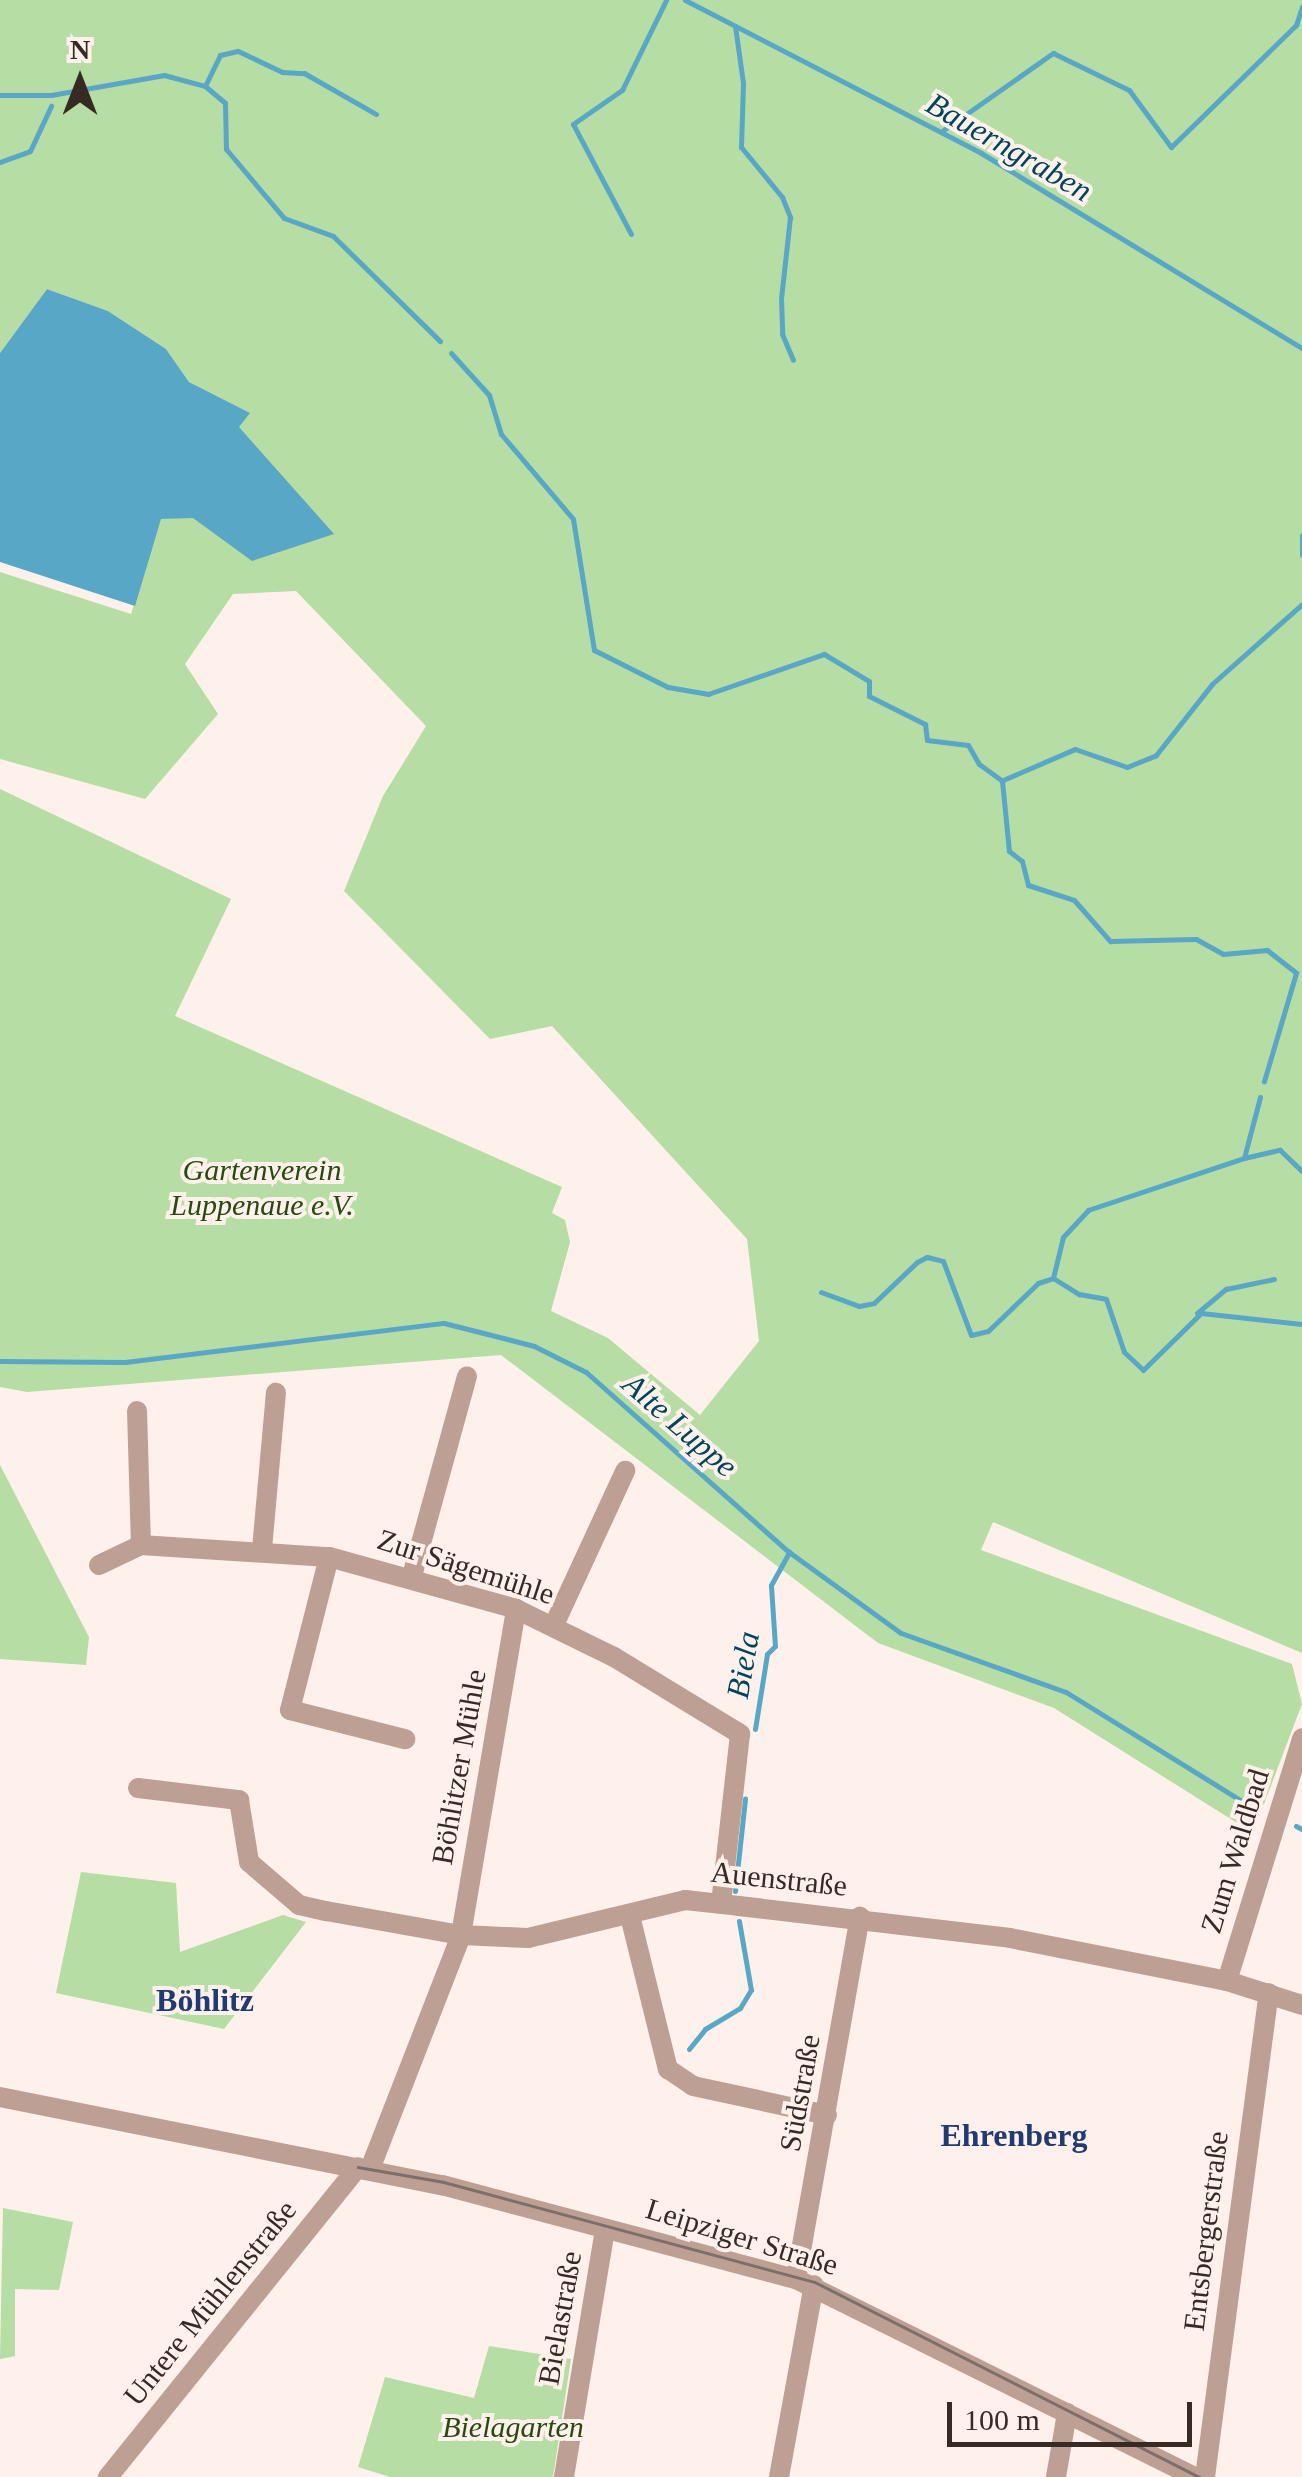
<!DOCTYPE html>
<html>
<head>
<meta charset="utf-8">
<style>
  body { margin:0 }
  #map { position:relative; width:1302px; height:2477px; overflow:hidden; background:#fef0eb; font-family:Georgia,serif }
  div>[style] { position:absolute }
  .green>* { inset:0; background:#b6dda3 }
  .water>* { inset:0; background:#59a7c6 }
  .stream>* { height:5px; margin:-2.5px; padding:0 2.5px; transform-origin:2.5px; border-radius:2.5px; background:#59a7c6 }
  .minor>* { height:20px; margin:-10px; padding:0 10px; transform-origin:10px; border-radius:10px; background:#be9f94 }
  .tram>* { height:2.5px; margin:-1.25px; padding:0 1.25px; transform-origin:1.25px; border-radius:1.25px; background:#7c6f6a }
  span { translate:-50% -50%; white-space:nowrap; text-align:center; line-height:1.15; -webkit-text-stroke:8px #fef0eb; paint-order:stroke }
  .park-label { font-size:30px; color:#274a0f; font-style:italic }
  .street-label { font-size:30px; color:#372a25 }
  .water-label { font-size:32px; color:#00455b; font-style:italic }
  .neighbourhood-label { font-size:32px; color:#213a71; font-weight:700 }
  .north { position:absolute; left:30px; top:30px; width:100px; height:100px; -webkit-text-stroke:8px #fef0eb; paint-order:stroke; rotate:0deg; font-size:28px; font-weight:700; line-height:40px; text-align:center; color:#372a25 }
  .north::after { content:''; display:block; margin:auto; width:35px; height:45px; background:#372a25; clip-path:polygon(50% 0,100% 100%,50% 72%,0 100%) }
  .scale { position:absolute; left:947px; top:2402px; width:245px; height:45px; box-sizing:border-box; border:5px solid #372a25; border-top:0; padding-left:12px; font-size:30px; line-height:35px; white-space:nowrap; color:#372a25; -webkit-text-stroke:8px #fef0eb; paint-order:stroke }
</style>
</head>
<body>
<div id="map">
  <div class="green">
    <div style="clip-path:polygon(0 0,1302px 0,1302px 1653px,993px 1522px,981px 1550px,1292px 1664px,1302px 1704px,1253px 1833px,1054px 1708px,878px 1643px,501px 1355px,27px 1392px,0 1387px,0 789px,231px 899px,175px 1016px,562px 1187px,552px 1213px,565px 1220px,570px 1242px,551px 1311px,608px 1338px,700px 1415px,759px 1341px,747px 1239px,552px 1026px,490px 1039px,344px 891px,383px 796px,426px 726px,296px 591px,233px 594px,185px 664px,218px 714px,145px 799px,0 759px,0 572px,131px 614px,125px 634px,160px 519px,191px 517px,0 373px,239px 426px,249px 413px,189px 382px,166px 349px,108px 311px,47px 289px,0 353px)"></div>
    <div style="clip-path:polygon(0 1465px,89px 1637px,86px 1665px,0 1659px)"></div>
    <div style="clip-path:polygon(81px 1872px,176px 1883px,180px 1952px,283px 1915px,306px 1922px,224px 2029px,56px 1993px)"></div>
    <div style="clip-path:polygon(3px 2208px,73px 2222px,59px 2290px,15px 2289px,15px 2356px,0 2359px)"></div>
    <div style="clip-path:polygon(489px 2346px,571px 2359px,553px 2477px,390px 2477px,358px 2467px,385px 2377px,474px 2398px)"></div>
  </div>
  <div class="water">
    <div style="clip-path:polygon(47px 289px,108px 311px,166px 349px,189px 382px,250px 413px,239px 427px,334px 534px,252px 561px,193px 518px,161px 519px,135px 606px,0 562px,0 353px)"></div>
  </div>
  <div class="stream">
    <div style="left:685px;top:0;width:333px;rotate:27.3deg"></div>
    <div style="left:981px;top:153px;width:376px;rotate:31.3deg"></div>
    <div style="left:735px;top:26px;width:58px;rotate:82deg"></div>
    <div style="left:743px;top:83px;width:64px;rotate:91.8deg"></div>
    <div style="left:741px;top:147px;width:65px;rotate:50.6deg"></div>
    <div style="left:782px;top:197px;width:22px;rotate:68deg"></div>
    <div style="left:790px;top:217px;width:81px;rotate:96.3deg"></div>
    <div style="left:781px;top:298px;width:36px;rotate:88deg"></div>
    <div style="left:782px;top:334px;width:28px;rotate:67deg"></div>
    <div style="left:205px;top:86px;width:34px;rotate:-64deg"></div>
    <div style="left:220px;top:55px;width:18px;rotate:-13deg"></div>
    <div style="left:238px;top:51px;width:49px;rotate:25.5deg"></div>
    <div style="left:282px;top:72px;width:22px;rotate:3deg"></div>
    <div style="left:304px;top:73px;width:83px;rotate:29.7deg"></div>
    <div style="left:0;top:95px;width:51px"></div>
    <div style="left:51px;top:95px;width:115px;rotate:-10deg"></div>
    <div style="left:164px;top:75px;width:42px;rotate:15deg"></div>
    <div style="left:205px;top:86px;width:26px;rotate:40deg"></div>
    <div style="left:225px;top:103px;width:46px;rotate:88.8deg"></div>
    <div style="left:226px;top:149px;width:90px;rotate:50deg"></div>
    <div style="left:284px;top:218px;width:52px;rotate:20.2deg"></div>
    <div style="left:333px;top:236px;width:150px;rotate:44.5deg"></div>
    <div style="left:942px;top:131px;width:136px;rotate:-35.1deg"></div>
    <div style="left:1053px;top:53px;width:85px;rotate:26deg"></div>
    <div style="left:1129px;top:90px;width:71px;rotate:53.6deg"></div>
    <div style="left:1171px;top:147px;width:175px;rotate:-44.3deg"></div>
    <div style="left:1296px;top:25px;width:19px;rotate:-72deg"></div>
    <div style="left:0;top:162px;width:32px;rotate:-20deg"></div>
    <div style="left:30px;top:151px;width:50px;rotate:-65deg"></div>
    <div style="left:631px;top:234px;width:124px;rotate:-117.8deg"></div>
    <div style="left:573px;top:124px;width:60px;rotate:-34.8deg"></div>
    <div style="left:622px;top:90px;width:100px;rotate:-63.9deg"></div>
    <div style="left:451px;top:353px;width:57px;rotate:47.9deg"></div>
    <div style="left:489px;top:395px;width:41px;rotate:72.9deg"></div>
    <div style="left:501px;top:434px;width:111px;rotate:49.7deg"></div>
    <div style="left:573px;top:519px;width:133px;rotate:80.9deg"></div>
    <div style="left:594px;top:650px;width:83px;rotate:26.6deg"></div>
    <div style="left:668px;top:687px;width:41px;rotate:9.9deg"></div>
    <div style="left:708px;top:694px;width:123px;rotate:-19deg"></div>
    <div style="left:824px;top:654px;width:52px;rotate:31deg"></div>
    <div style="left:869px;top:681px;width:15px;rotate:90deg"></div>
    <div style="left:869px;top:696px;width:63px;rotate:26.6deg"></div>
    <div style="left:925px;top:724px;width:16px;rotate:83deg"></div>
    <div style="left:927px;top:740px;width:41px;rotate:7deg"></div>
    <div style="left:968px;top:745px;width:22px;rotate:60deg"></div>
    <div style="left:979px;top:764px;width:29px;rotate:36deg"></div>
    <div style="left:1002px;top:781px;width:70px;rotate:84.3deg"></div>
    <div style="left:1009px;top:851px;width:16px;rotate:38deg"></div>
    <div style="left:1022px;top:861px;width:25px;rotate:76deg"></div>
    <div style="left:1028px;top:885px;width:48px;rotate:18.1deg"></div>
    <div style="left:1074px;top:900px;width:55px;rotate:48.7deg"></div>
    <div style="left:1110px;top:941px;width:86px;rotate:-1.3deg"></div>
    <div style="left:1196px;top:939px;width:31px;rotate:29deg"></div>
    <div style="left:1223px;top:954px;width:44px;rotate:-5.2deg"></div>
    <div style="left:1267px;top:950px;width:37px;rotate:38deg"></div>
    <div style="left:1296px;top:973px;width:113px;rotate:106.5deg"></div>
    <div style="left:1302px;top:535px;width:20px;rotate:90deg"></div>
    <div style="left:1003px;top:780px;width:78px;rotate:-23.3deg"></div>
    <div style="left:1075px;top:749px;width:55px;rotate:19.1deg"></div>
    <div style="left:1127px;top:767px;width:31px;rotate:-22deg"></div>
    <div style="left:1156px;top:755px;width:90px;rotate:-51.7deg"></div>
    <div style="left:1212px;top:684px;width:120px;rotate:-41.6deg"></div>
    <div style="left:1260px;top:1097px;width:63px;rotate:104.7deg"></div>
    <div style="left:1244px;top:1158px;width:37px;rotate:-13deg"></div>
    <div style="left:1280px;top:1150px;width:30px;rotate:44deg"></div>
    <div style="left:1053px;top:1278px;width:42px;rotate:-76.3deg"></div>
    <div style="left:1063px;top:1237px;width:37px;rotate:-47deg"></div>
    <div style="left:1088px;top:1210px;width:164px;rotate:-18.4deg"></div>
    <div style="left:821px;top:1292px;width:40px;rotate:20.2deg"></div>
    <div style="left:859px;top:1306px;width:15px;rotate:-11deg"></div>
    <div style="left:874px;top:1303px;width:59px;rotate:-43.6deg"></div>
    <div style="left:917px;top:1262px;width:11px;rotate:-27deg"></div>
    <div style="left:927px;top:1257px;width:16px;rotate:14deg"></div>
    <div style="left:943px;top:1261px;width:79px;rotate:69.3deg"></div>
    <div style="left:971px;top:1335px;width:17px;rotate:-13deg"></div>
    <div style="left:988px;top:1331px;width:69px;rotate:-43.8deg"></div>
    <div style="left:1038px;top:1283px;width:16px;rotate:-18deg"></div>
    <div style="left:1053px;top:1278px;width:31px;rotate:32deg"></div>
    <div style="left:1079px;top:1294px;width:27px;rotate:10deg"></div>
    <div style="left:1106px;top:1299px;width:56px;rotate:71.2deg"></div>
    <div style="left:1124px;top:1352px;width:26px;rotate:43deg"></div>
    <div style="left:1143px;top:1370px;width:81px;rotate:-44.5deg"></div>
    <div style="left:1201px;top:1313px;width:102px;rotate:6.2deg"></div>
    <div style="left:1197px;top:1313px;width:38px;rotate:-40deg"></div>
    <div style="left:1226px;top:1289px;width:49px;rotate:-11.8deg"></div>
    <div style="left:0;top:1361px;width:125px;rotate:0.5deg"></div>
    <div style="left:125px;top:1362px;width:321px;rotate:-7deg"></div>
    <div style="left:444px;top:1323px;width:93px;rotate:14.3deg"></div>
    <div style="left:534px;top:1346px;width:58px;rotate:26.6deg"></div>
    <div style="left:586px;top:1372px;width:271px;rotate:41.6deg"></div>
    <div style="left:789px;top:1552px;width:138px;rotate:35.9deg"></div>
    <div style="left:901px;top:1633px;width:175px;rotate:19.7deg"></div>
    <div style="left:1066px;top:1692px;width:224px;rotate:31.8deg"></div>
    <div style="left:755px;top:1729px;width:76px;rotate:-80.9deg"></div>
    <div style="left:767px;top:1654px;width:11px;rotate:-45deg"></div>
    <div style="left:775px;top:1646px;width:61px;rotate:-93.8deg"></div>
    <div style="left:771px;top:1585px;width:38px;rotate:-61deg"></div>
    <div style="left:1296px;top:1826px;width:7px;rotate:27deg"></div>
    <div style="left:735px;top:1891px;width:93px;rotate:-83.8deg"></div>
    <div style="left:689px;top:2049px;width:26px;rotate:-51deg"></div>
    <div style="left:705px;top:2029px;width:41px;rotate:-31deg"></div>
    <div style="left:740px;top:2008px;width:21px;rotate:-59deg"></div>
    <div style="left:751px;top:1990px;width:70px;rotate:-99.9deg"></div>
  </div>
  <div class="minor">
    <div style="left:137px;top:1411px;width:134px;rotate:88.3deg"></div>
    <div style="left:262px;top:1549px;width:157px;rotate:-84.9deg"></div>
    <div style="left:329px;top:1557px;width:158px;rotate:104.3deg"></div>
    <div style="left:290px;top:1710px;width:119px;rotate:14.2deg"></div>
    <div style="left:99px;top:1565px;width:47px;rotate:-25.5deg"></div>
    <div style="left:141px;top:1545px;width:188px;rotate:3.7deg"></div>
    <div style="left:329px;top:1557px;width:194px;rotate:15.5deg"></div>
    <div style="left:516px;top:1609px;width:109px;rotate:26.1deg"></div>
    <div style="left:614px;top:1657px;width:148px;rotate:31.4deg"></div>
    <div style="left:740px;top:1734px;width:171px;rotate:96.4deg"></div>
    <div style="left:412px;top:1576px;width:207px;rotate:-74.6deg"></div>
    <div style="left:554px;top:1625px;width:170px;rotate:-65.2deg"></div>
    <div style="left:138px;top:1788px;width:102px;rotate:6.8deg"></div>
    <div style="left:239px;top:1800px;width:63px;rotate:80.8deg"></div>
    <div style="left:249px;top:1862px;width:66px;rotate:40.7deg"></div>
    <div style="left:299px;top:1905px;width:28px;rotate:13deg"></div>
    <div style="left:326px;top:1911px;width:137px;rotate:10.1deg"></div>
    <div style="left:461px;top:1935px;width:67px;rotate:2.6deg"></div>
    <div style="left:528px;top:1938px;width:162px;rotate:-13.6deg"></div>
    <div style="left:685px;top:1900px;width:54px;rotate:6.3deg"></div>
    <div style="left:739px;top:1906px;width:273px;rotate:6.7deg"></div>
    <div style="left:1010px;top:1938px;width:221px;rotate:11.2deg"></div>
    <div style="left:1227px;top:1981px;width:79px;rotate:17.7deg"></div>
    <div style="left:630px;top:1916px;width:158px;rotate:76.1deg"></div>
    <div style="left:668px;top:2069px;width:30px;rotate:34deg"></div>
    <div style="left:693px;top:2086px;width:137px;rotate:12.2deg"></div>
    <div style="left:1227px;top:1981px;width:254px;rotate:-72.8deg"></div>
    <div style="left:0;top:2097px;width:451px;rotate:11.3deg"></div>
    <div style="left:442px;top:2185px;width:366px;rotate:14.9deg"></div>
    <div style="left:796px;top:2279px;width:445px;rotate:26.4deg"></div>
    <div style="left:370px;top:2169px;width:251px;rotate:-68.7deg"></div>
    <div style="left:461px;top:1935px;width:331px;rotate:-80.4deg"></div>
    <div style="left:796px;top:2279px;width:368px;rotate:-80deg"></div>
    <div style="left:108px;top:2477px;width:398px;rotate:-51.1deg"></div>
    <div style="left:564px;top:2477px;width:251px;rotate:-80.6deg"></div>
    <div style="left:779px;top:2477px;width:195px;rotate:-79.7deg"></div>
    <div style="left:1056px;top:2477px;width:65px;rotate:-80.2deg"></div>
    <div style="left:1205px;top:2477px;width:488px;rotate:-82.5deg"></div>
  </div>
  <div class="tram">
    <div style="left:358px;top:2167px;width:87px;rotate:9.9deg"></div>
    <div style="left:444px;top:2182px;width:384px;rotate:15.1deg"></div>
    <div style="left:815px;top:2282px;width:432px;rotate:26.9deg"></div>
  </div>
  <div class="park-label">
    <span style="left:262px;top:1187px">Gartenverein<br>Luppenaue e.V.</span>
    <span style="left:513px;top:2427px">Bielagarten</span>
  </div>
  <div class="street-label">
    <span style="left:466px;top:1567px;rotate:18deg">Zur Sägemühle</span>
    <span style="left:459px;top:1767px;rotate:-80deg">Böhlitzer Mühle</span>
    <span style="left:1235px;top:1851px;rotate:-73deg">Zum Waldbad</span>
    <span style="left:779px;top:1879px;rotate:6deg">Auenstraße</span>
    <span style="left:800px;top:2093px;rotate:-80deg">Südstraße</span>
    <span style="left:1206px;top:2231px;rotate:-83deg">Entsbergerstraße</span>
    <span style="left:742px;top:2237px;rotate:17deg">Leipziger Straße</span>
    <span style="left:210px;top:2303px;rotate:-51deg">Untere Mühlenstraße</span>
    <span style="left:560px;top:2318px;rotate:-80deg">Bielastraße</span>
  </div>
  <div class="water-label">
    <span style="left:1009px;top:147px;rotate:30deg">Bauerngraben</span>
    <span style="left:680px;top:1425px;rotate:41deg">Alte Luppe</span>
    <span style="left:743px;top:1665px;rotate:-80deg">Biela</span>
  </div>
  <div class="neighbourhood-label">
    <span style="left:205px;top:2000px">Böhlitz</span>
    <span style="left:1014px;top:2135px">Ehrenberg</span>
  </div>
  <div class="north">N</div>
  <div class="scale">100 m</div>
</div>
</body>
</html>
